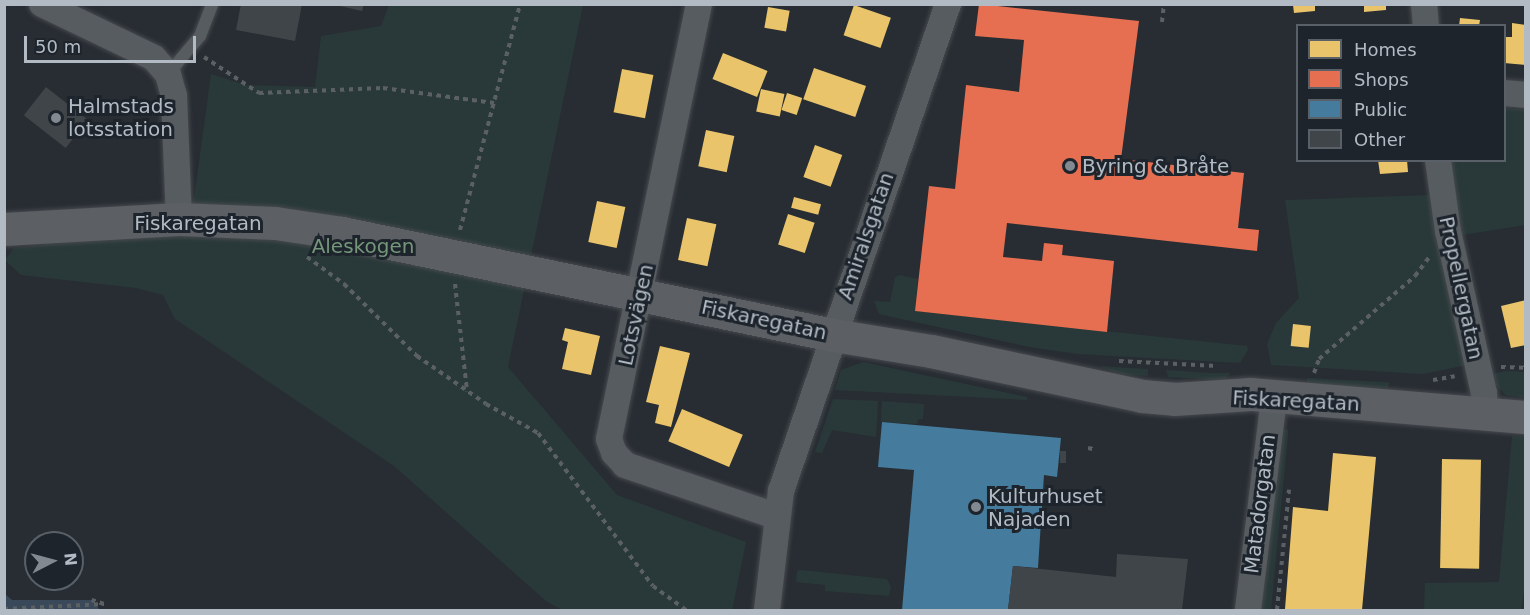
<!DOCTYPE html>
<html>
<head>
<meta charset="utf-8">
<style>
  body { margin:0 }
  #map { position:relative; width:1530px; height:615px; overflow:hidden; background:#282d33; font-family:"DejaVu Sans",sans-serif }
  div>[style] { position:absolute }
  .green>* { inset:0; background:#293939; transform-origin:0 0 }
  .water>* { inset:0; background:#3a495a }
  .homes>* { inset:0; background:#e9c46a; transform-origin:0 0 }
  .shops>* { inset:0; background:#e76f51 }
  .public>* { inset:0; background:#457b9d }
  .building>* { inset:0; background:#404549; transform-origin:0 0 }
  .path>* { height:4px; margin-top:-2px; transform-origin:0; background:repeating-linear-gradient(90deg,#5b6064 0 4.5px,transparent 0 9px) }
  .roads { filter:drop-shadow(0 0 2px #46494e) drop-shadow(0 0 2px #46494e) }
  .lane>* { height:12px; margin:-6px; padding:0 6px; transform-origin:6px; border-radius:6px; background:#575c61 }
  .street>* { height:26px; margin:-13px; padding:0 13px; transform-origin:13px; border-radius:13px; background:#575c61 }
  .secondary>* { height:33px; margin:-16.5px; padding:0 16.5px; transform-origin:16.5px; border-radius:16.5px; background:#5c6065 }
  .dots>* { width:16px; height:16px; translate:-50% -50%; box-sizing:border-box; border:3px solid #1d242c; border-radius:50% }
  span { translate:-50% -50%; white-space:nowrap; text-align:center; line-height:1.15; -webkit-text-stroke:6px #1d242c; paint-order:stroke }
  .poi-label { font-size:20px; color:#b2bac3 }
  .left { translate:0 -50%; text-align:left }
  .street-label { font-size:20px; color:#b2bac3 }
  .park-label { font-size:20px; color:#74967a }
  .frame { position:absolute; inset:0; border:6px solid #b2bac3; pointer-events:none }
  .legend { position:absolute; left:1296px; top:24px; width:210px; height:138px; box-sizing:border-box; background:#1d242c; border:2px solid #596068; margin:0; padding:8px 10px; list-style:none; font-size:18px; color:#b2bac3 }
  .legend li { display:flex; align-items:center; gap:12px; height:30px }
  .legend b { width:30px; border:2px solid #596068 }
  .north { position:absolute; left:24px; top:531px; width:60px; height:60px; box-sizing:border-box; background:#1d242c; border:2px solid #596068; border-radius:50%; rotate:84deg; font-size:16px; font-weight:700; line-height:24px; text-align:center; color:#b2bac3 }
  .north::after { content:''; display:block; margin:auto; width:21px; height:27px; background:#828991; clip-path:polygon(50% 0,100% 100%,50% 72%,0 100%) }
  .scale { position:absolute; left:24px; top:36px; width:172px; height:27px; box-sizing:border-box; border:3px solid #b2bac3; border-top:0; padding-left:8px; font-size:18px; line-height:21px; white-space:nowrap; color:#b2bac3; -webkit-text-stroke:4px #1d242c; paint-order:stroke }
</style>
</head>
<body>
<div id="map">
  <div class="green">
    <div style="clip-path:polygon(389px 5px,583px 5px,508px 367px,617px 495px,746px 542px,732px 610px,562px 610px,546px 601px,394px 466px,175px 319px,163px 295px,136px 288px,21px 275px,5px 260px,14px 248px,190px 228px,211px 74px,245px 85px,315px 87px,321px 36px,381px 26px)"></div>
    <div style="clip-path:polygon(1505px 108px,1525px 110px,1525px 225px,1462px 235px,1450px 161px,1504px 160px)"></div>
    <div style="clip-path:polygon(1432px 195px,1467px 365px,1423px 374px,1271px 365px,1267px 344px,1276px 323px,1299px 298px,1285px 200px)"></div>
    <div style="clip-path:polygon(900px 275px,918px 279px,915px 311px,1247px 346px,1248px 350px,1240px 363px,1078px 354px,1029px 347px,879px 314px,874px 301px,890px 302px,895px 277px)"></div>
    <div style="clip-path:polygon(863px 362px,1027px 397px,1027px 400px,835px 390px,841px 370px)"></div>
    <div style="clip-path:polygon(1099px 366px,1148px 369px,1148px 376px,1119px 374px)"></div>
    <div style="clip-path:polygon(1166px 370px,1210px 373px,1230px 373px,1225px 380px,1168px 377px)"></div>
    <div style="clip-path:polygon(1506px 371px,1525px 372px,1525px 398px,1506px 395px,1495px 384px,1492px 374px)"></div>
    <div style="left:1307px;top:378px;width:82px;height:6px;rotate:3deg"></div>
    <div style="clip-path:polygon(833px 399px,878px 401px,876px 437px,832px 430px,822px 453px,815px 452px)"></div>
    <div style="clip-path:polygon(882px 401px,924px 404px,923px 419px,918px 419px,917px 424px,881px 422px)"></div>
    <div style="clip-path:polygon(1282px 428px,1288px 430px,1288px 436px,1271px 610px,1259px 610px)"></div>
    <div style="clip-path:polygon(1512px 436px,1525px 437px,1526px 580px,1521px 610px,1424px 610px,1425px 583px,1499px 582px)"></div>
    <div style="clip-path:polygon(801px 570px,887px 579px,891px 587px,889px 596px,825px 591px,825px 585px,796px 582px,797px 571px)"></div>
  </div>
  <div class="water">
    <div style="clip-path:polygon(5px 594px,12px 600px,92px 600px,100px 610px,5px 610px)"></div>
  </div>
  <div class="homes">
    <div style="clip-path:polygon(1364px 4px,1386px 4px,1386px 10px,1364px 12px)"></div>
    <div style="left:854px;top:5px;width:39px;height:32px;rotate:19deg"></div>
    <div style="clip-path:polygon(1293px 5px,1315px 5px,1315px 11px,1294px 13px)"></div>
    <div style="left:768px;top:7px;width:22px;height:21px;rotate:10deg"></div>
    <div style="clip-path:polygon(1460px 18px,1480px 20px,1479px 26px,1459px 26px)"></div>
    <div style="clip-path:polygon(1512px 23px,1526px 25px,1526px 65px,1504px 63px,1504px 37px,1512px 37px)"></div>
    <div style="left:723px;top:53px;width:48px;height:28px;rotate:22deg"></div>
    <div style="left:814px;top:68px;width:55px;height:33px;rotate:19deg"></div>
    <div style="left:622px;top:69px;width:32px;height:44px;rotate:11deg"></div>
    <div style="left:761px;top:89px;width:24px;height:23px;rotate:12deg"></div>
    <div style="left:787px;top:93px;width:16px;height:18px;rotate:18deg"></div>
    <div style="left:706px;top:130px;width:29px;height:37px;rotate:12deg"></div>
    <div style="left:815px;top:145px;width:29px;height:34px;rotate:20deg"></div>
    <div style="clip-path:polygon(1378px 160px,1407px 160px,1408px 172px,1380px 174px)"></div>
    <div style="left:794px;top:197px;width:28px;height:11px;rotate:15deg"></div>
    <div style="left:597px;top:201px;width:29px;height:42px;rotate:12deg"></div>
    <div style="left:788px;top:214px;width:28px;height:32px;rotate:18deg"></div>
    <div style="left:687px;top:218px;width:30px;height:43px;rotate:12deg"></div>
    <div style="clip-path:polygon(1526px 300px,1526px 345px,1511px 348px,1501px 306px)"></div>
    <div style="left:1293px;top:324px;width:18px;height:22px;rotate:6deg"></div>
    <div style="clip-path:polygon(565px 328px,600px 336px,591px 375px,562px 369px,568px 342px,562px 340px)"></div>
    <div style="clip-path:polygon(660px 346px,690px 353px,671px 427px,655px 423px,659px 405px,646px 402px)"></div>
    <div style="left:682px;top:409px;width:66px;height:35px;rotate:23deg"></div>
    <div style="clip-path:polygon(1333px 453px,1376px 457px,1362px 610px,1285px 609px,1293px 507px,1328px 511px)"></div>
    <div style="left:1442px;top:459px;width:39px;height:109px;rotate:1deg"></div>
  </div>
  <div class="shops">
    <div style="clip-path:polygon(979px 4px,1139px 21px,1121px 159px,1244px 173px,1238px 228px,1259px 230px,1257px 251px,1007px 223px,1003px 257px,1042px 261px,1044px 243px,1063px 245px,1062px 255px,1114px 261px,1107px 332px,915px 311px,929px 186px,955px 189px,966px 85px,1019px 92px,1024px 40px,975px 36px)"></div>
  </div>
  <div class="public">
    <div style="clip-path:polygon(882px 422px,1061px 438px,1057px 477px,1044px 475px,1038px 568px,1013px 566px,1008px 610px,902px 610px,914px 470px,878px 467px)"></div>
  </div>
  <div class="building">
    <div style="clip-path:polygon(241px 4px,302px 4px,295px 41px,236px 30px)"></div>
    <div style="clip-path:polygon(331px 4px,364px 4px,362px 11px)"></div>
    <div style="left:46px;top:87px;width:53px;height:36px;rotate:38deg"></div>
    <div style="left:1060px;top:451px;width:6px;height:12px"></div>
    <div style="clip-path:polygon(1117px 554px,1188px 559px,1182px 610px,1008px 610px,1013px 566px,1116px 577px)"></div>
  </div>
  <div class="path">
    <div style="left:1162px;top:22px;width:18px;rotate:-84deg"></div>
    <div style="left:204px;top:57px;width:66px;rotate:33.2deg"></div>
    <div style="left:259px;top:93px;width:124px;rotate:-2.3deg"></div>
    <div style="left:383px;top:88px;width:112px;rotate:7.7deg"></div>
    <div style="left:460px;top:230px;width:234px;rotate:-75.1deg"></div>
    <div style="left:307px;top:257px;width:46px;rotate:36.1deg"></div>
    <div style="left:344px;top:284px;width:103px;rotate:44.6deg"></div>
    <div style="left:417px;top:356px;width:84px;rotate:34.8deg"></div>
    <div style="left:486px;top:404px;width:60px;rotate:29.1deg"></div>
    <div style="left:538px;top:433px;width:191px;rotate:53.1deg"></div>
    <div style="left:653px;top:586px;width:41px;rotate:36deg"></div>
    <div style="left:455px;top:284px;width:108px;rotate:83.6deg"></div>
    <div style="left:1119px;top:361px;width:98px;rotate:2.9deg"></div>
    <div style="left:1501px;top:367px;width:25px;rotate:2deg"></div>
    <div style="left:1314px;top:373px;width:15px;rotate:-70deg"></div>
    <div style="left:1319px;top:359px;width:127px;rotate:-40.8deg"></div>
    <div style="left:1415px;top:276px;width:25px;rotate:-53deg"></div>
    <div style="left:1433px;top:380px;width:22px;rotate:-10deg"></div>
    <div style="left:1088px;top:448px;width:5px;rotate:11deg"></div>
    <div style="left:4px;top:609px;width:100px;rotate:-2.9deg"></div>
    <div style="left:104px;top:604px;width:13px;rotate:-162deg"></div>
    <div style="left:1277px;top:610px;width:121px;rotate:-84.3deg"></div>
  </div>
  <div class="roads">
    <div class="lane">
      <div style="left:168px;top:74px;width:50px;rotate:-49.9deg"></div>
      <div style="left:200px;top:36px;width:34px;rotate:-69deg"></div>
    </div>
    <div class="street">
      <div style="left:42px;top:4px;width:124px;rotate:25.7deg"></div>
      <div style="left:154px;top:58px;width:21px;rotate:49deg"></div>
      <div style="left:168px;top:74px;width:23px;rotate:75deg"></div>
      <div style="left:174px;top:96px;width:123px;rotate:87.7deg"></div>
      <div style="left:699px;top:4px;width:444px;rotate:101.7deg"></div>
      <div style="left:609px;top:439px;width:15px;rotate:70deg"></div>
      <div style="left:614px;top:453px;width:16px;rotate:47deg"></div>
      <div style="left:625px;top:465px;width:159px;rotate:18.7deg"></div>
      <div style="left:1424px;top:4px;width:22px;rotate:85deg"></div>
      <div style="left:1504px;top:93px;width:22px;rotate:5deg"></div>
      <div style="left:1438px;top:160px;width:72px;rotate:82deg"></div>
      <div style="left:1448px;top:231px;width:166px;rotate:77.5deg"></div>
      <div style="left:1484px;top:393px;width:22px;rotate:87deg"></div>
      <div style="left:767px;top:610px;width:120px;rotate:-83.3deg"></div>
      <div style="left:781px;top:491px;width:515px;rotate:-71.07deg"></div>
      <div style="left:1248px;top:610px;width:215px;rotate:-83deg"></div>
    </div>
    <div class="secondary">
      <div style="left:4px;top:229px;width:175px;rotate:-3.3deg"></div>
      <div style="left:179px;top:219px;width:96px;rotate:2.4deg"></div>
      <div style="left:275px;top:223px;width:68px;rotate:8.5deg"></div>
      <div style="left:342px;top:233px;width:501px;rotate:11.74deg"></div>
      <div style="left:833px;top:335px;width:99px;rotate:9.3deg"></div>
      <div style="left:931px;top:351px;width:216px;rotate:12deg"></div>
      <div style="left:1142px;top:396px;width:32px;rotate:5deg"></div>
      <div style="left:1174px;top:399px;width:77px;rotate:-3.7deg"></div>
      <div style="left:1251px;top:394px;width:276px;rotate:4.8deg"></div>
    </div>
  </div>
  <div class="dots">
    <div style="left:56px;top:118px;background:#828991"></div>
    <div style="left:1070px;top:166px;background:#828991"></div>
    <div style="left:976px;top:507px;background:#828991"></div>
  </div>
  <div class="poi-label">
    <span class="left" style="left:68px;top:118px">Halmstads<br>lotsstation</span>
    <span class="left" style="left:1082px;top:166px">Byring &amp; Bråte</span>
    <span class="left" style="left:988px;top:508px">Kulturhuset<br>Najaden</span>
  </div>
  <div class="street-label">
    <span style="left:198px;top:223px">Fiskaregatan</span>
    <span style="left:866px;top:236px;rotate:-71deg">Amiralsgatan</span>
    <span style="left:1461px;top:288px;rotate:78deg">Propellergatan</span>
    <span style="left:636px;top:315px;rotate:-78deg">Lotsvägen</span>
    <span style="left:764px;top:320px;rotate:12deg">Fiskaregatan</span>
    <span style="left:1296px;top:401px;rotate:3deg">Fiskaregatan</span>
    <span style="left:1260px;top:504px;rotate:-83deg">Matadorgatan</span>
  </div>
  <div class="park-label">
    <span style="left:363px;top:246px">Aleskogen</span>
  </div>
  <div class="frame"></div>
  <ul class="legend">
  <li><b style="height:16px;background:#e9c46a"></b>Homes</li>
  <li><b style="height:16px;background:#e76f51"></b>Shops</li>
  <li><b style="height:16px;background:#457b9d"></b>Public</li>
  <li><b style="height:16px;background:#404549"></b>Other</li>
  </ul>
  <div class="north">N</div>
  <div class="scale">50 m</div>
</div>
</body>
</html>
